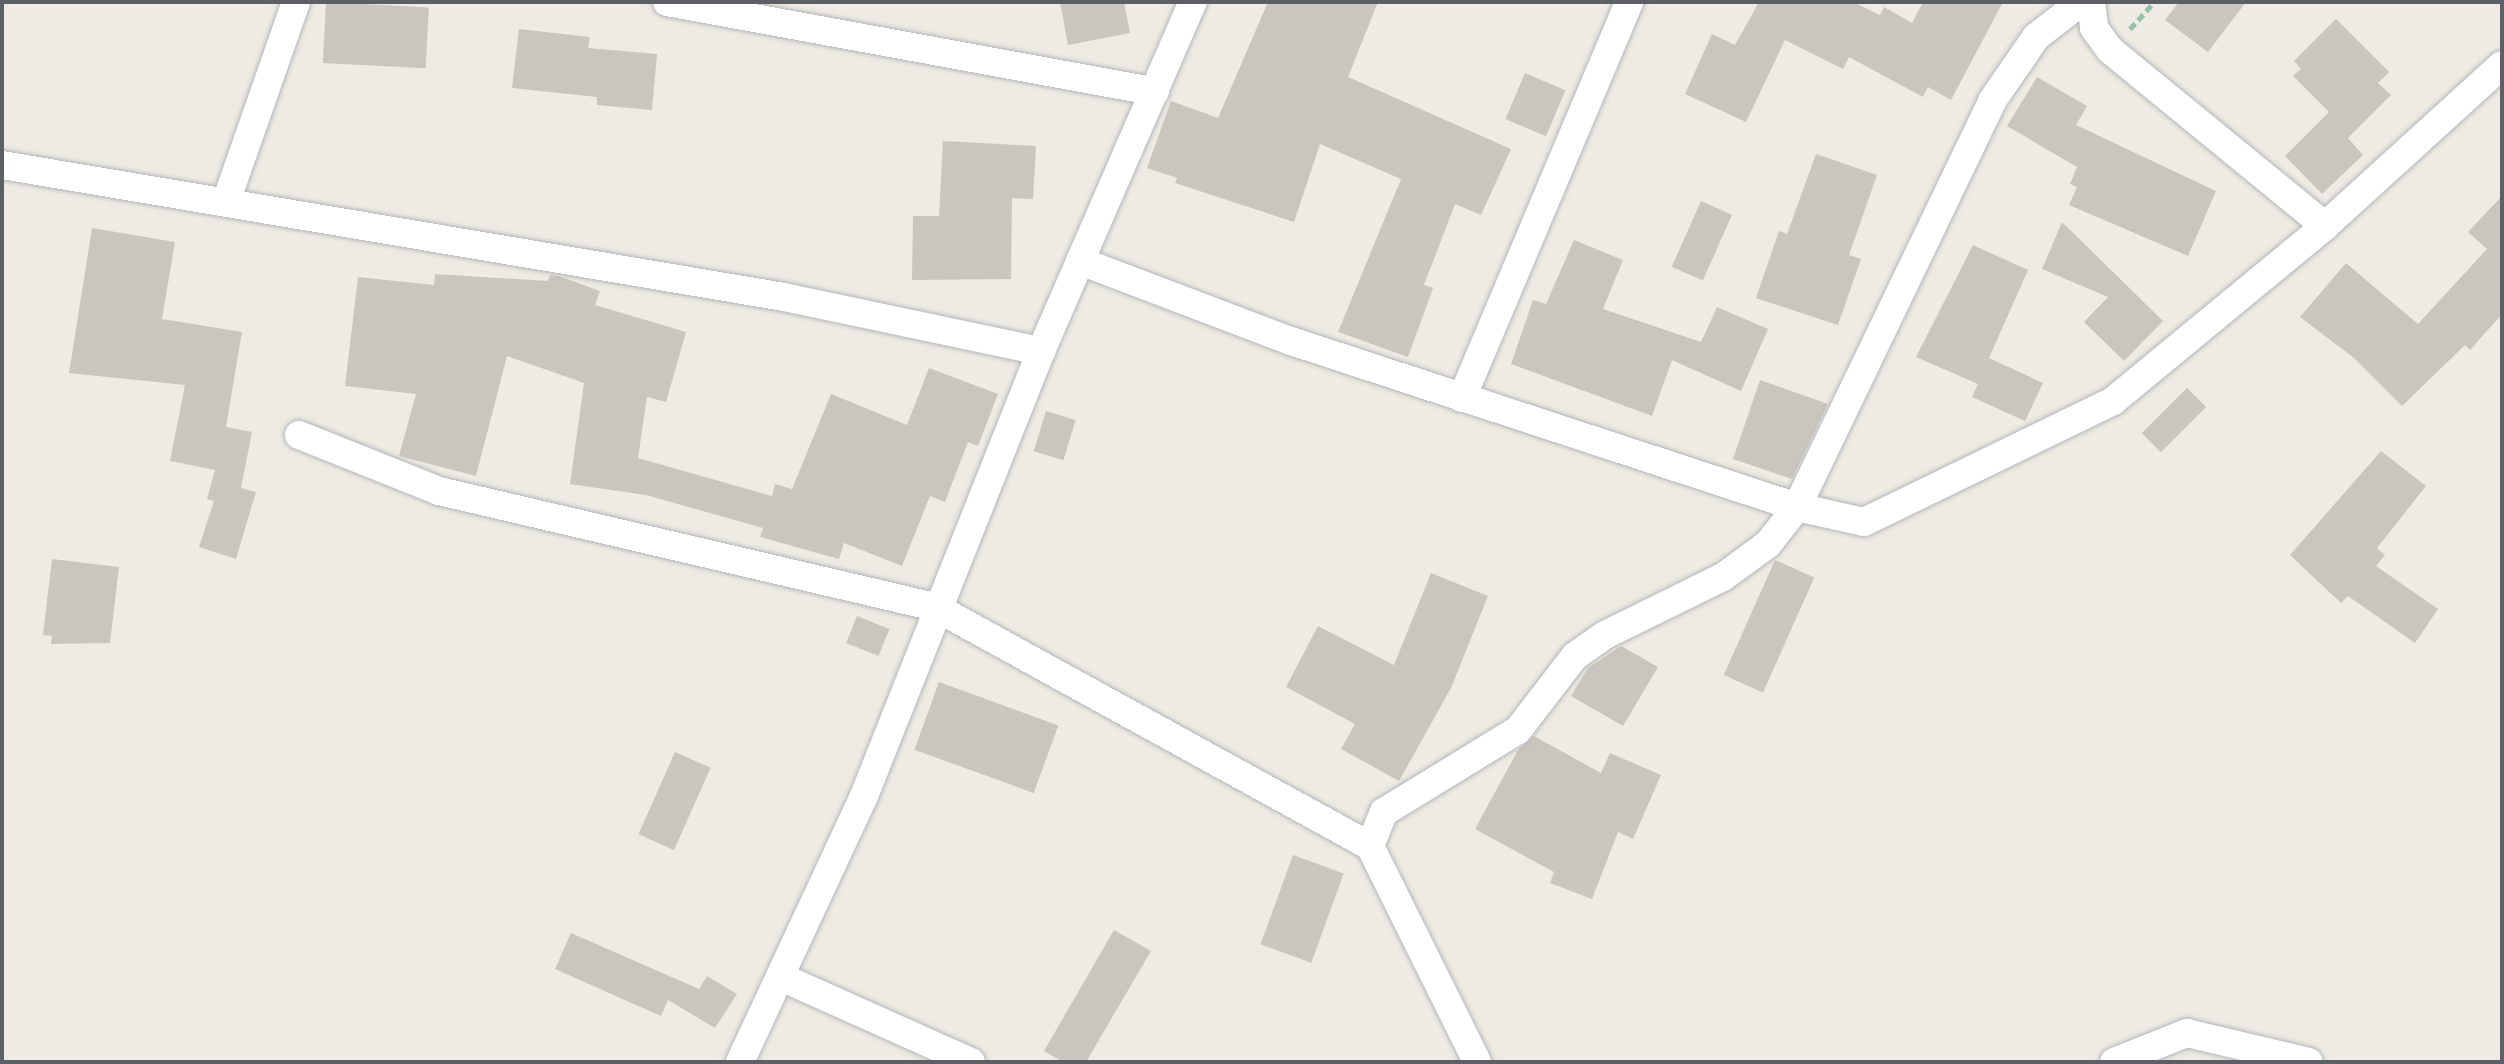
<!DOCTYPE html>
<html>
<head>
<meta charset="utf-8">
<style>
  body { margin:0 }
  #map { position:relative; width:2504px; height:1064px; overflow:hidden; background:#edebe3; font-family:Cabin,sans-serif }
  div>[style] { position:absolute }
  .building>* { inset:0; background:#c9c6c0; transform-origin:0 0 }
  .path>* { height:5px; margin-top:-2.5px; transform-origin:0; background:repeating-linear-gradient(90deg,#99c1a6 0 8px,transparent 0 12px) }
  .roads { filter:drop-shadow(0 0 2px #b4b6ba) drop-shadow(0 0 2px #b4b6ba) }
  .minor>* { height:28px; margin:-14px; padding:0 14px; transform-origin:14px; border-radius:14px; background:#fff }
  span { translate:-50% -50%; white-space:nowrap; text-align:center; line-height:1.15; -webkit-text-stroke:6px #fff; paint-order:stroke }
  .frame { position:absolute; inset:0; border:4px solid #5c5f63; pointer-events:none }
</style>
</head>
<body>
<div id="map">
  <div class="building">
    <div style="left:326px;top:2px;width:103px;height:61px;rotate:3deg"></div>
    <div style="clip-path:polygon(1060px 2px,1124px 2px,1130px 33px,1068px 45px)"></div>
    <div style="clip-path:polygon(1268px 2px,1378px 2px,1348px 77px,1511px 149px,1481px 215px,1455px 204px,1424px 285px,1433px 288px,1408px 357px,1338px 332px,1401px 179px,1320px 144px,1294px 222px,1175px 183px,1177px 178px,1147px 168px,1171px 101px,1218px 118px)"></div>
    <div style="clip-path:polygon(1759px 2px,1853px 2px,1880px 15px,1884px 7px,1912px 23px,1923px 2px,2003px 2px,1951px 100px,1928px 87px,1923px 97px,1849px 57px,1843px 69px,1785px 40px,1746px 122px,1685px 94px,1712px 34px,1735px 45px)"></div>
    <div style="clip-path:polygon(2179px 2px,2246px 2px,2208px 52px,2165px 20px)"></div>
    <div style="clip-path:polygon(2336px 19px,2389px 72px,2378px 83px,2391px 95px,2348px 138px,2363px 155px,2322px 194px,2285px 156px,2329px 112px,2293px 76px,2301px 69px,2294px 61px)"></div>
    <div style="clip-path:polygon(519px 29px,590px 37px,588px 48px,657px 54px,652px 110px,597px 105px,597px 97px,512px 88px)"></div>
    <div style="left:1525px;top:73px;width:44px;height:50px;rotate:23deg"></div>
    <div style="clip-path:polygon(2037px 77px,2087px 106px,2076px 125px,2216px 191px,2188px 256px,2069px 205px,2077px 187px,2070px 184px,2077px 167px,2007px 126px)"></div>
    <div style="clip-path:polygon(943px 141px,1036px 146px,1033px 199px,1012px 198px,1011px 279px,912px 280px,913px 216px,939px 216px)"></div>
    <div style="clip-path:polygon(1816px 154px,1877px 175px,1849px 255px,1861px 259px,1838px 325px,1756px 298px,1779px 231px,1787px 234px)"></div>
    <div style="clip-path:polygon(2502px 196px,2502px 314px,2470px 350px,2465px 345px,2402px 406px,2354px 358px,2300px 317px,2346px 263px,2418px 324px,2487px 249px,2468px 232px)"></div>
    <div style="left:1701px;top:201px;width:34px;height:72px;rotate:24deg"></div>
    <div style="clip-path:polygon(2062px 222px,2163px 321px,2124px 361px,2084px 322px,2108px 297px,2042px 269px)"></div>
    <div style="clip-path:polygon(92px 228px,175px 242px,162px 319px,242px 332px,226px 427px,252px 432px,241px 488px,256px 492px,236px 559px,199px 547px,214px 501px,207px 499px,215px 470px,170px 461px,185px 385px,69px 373px)"></div>
    <div style="clip-path:polygon(1574px 240px,1623px 260px,1603px 309px,1701px 342px,1717px 307px,1768px 329px,1741px 391px,1672px 360px,1652px 416px,1511px 364px,1533px 300px,1546px 304px)"></div>
    <div style="clip-path:polygon(1973px 245px,2028px 270px,1989px 358px,2043px 383px,2025px 421px,1972px 397px,1978px 384px,1916px 357px)"></div>
    <div style="clip-path:polygon(435px 274px,548px 281px,550px 275px,559px 276px,600px 291px,595px 305px,686px 332px,666px 402px,647px 397px,638px 458px,772px 496px,775px 484px,792px 489px,831px 394px,907px 425px,929px 368px,998px 394px,978px 446px,968px 442px,945px 502px,930px 496px,902px 566px,844px 543px,839px 559px,760px 537px,763px 528px,646px 495px,570px 484px,584px 383px,507px 356px,476px 476px,399px 456px,416px 394px,345px 386px,358px 277px,434px 285px)"></div>
    <div style="clip-path:polygon(1760px 380px,1828px 404px,1792px 479px,1733px 459px)"></div>
    <div style="left:2187px;top:388px;width:27px;height:64px;rotate:45deg"></div>
    <div style="left:1046px;top:411px;width:31px;height:42px;rotate:17deg"></div>
    <div style="clip-path:polygon(2381px 451px,2426px 486px,2377px 548px,2385px 555px,2376px 566px,2438px 609px,2415px 643px,2348px 596px,2341px 603px,2290px 555px)"></div>
    <div style="clip-path:polygon(52px 559px,119px 567px,110px 643px,51px 644px,52px 636px,43px 635px)"></div>
    <div style="left:1775px;top:560px;width:43px;height:126px;rotate:24deg"></div>
    <div style="clip-path:polygon(1431px 573px,1488px 596px,1451px 688px,1399px 781px,1341px 749px,1355px 724px,1286px 687px,1318px 626px,1394px 665px)"></div>
    <div style="left:857px;top:616px;width:35px;height:29px;rotate:22deg"></div>
    <div style="clip-path:polygon(1621px 646px,1658px 667px,1623px 726px,1571px 696px,1588px 668px)"></div>
    <div style="left:939px;top:682px;width:127px;height:72px;rotate:20deg"></div>
    <div style="clip-path:polygon(1534px 736px,1601px 773px,1610px 753px,1661px 775px,1633px 839px,1618px 832px,1592px 899px,1550px 883px,1554px 872px,1475px 829px,1518px 750px)"></div>
    <div style="left:675px;top:752px;width:39px;height:90px;rotate:24deg"></div>
    <div style="left:1293px;top:855px;width:54px;height:95px;rotate:20deg"></div>
    <div style="clip-path:polygon(1114px 930px,1151px 951px,1086px 1062px,1063px 1062px,1044px 1051px)"></div>
    <div style="clip-path:polygon(571px 933px,699px 989px,707px 976px,737px 994px,715px 1028px,668px 1000px,661px 1016px,555px 969px)"></div>
  </div>
  <div class="path">
    <div style="left:2130px;top:29px;width:36px;rotate:-48deg"></div>
  </div>
  <div class="roads">
    <div class="minor">
      <div style="left:667px;top:2px;width:496px;rotate:10.4deg"></div>
      <div style="left:2091px;top:2px;width:26px;rotate:83deg"></div>
      <div style="left:2094px;top:28px;width:27px;rotate:54deg"></div>
      <div style="left:2110px;top:50px;width:278px;rotate:39.3deg"></div>
      <div style="left:2px;top:165px;width:793px;rotate:9.58deg"></div>
      <div style="left:784px;top:297px;width:263px;rotate:11.9deg"></div>
      <div style="left:227px;top:199px;width:209px;rotate:-70.7deg"></div>
      <div style="left:1080px;top:261px;width:226px;rotate:20.8deg"></div>
      <div style="left:1291px;top:341px;width:533px;rotate:18.16deg"></div>
      <div style="left:1797px;top:507px;width:450px;rotate:-64.3deg"></div>
      <div style="left:1992px;top:101px;width:78px;rotate:-55.5deg"></div>
      <div style="left:2036px;top:37px;width:57px;rotate:-37.9deg"></div>
      <div style="left:1462px;top:398px;width:430px;rotate:-67.1deg"></div>
      <div style="left:299px;top:435px;width:151px;rotate:21.8deg"></div>
      <div style="left:439px;top:491px;width:509px;rotate:13.16deg"></div>
      <div style="left:935px;top:607px;width:496px;rotate:28.8deg"></div>
      <div style="left:1370px;top:846px;width:241px;rotate:63.6deg"></div>
      <div style="left:1370px;top:846px;width:37px;rotate:-68deg"></div>
      <div style="left:1384px;top:812px;width:157px;rotate:-31.5deg"></div>
      <div style="left:1518px;top:730px;width:93px;rotate:-52.4deg"></div>
      <div style="left:1575px;top:656px;width:37px;rotate:-35deg"></div>
      <div style="left:1605px;top:635px;width:131px;rotate:-26.2deg"></div>
      <div style="left:1723px;top:577px;width:56px;rotate:-36.3deg"></div>
      <div style="left:1768px;top:544px;width:47px;rotate:-51.9deg"></div>
      <div style="left:1797px;top:507px;width:69px;rotate:12.6deg"></div>
      <div style="left:1864px;top:522px;width:277px;rotate:-25.9deg"></div>
      <div style="left:2113px;top:401px;width:275px;rotate:-39.5deg"></div>
      <div style="left:2325px;top:226px;width:239px;rotate:-42.3deg"></div>
      <div style="left:781px;top:977px;width:208px;rotate:24.1deg"></div>
      <div style="left:740px;top:1062px;width:293px;rotate:-65deg"></div>
      <div style="left:864px;top:796px;width:479px;rotate:-68.3deg"></div>
      <div style="left:1041px;top:351px;width:381px;rotate:-66.5deg"></div>
      <div style="left:2114px;top:1062px;width:79px;rotate:-21.7deg"></div>
      <div style="left:2187px;top:1033px;width:125px;rotate:13.4deg"></div>
    </div>
  </div>
  <div class="frame"></div>
</div>
</body>
</html>
